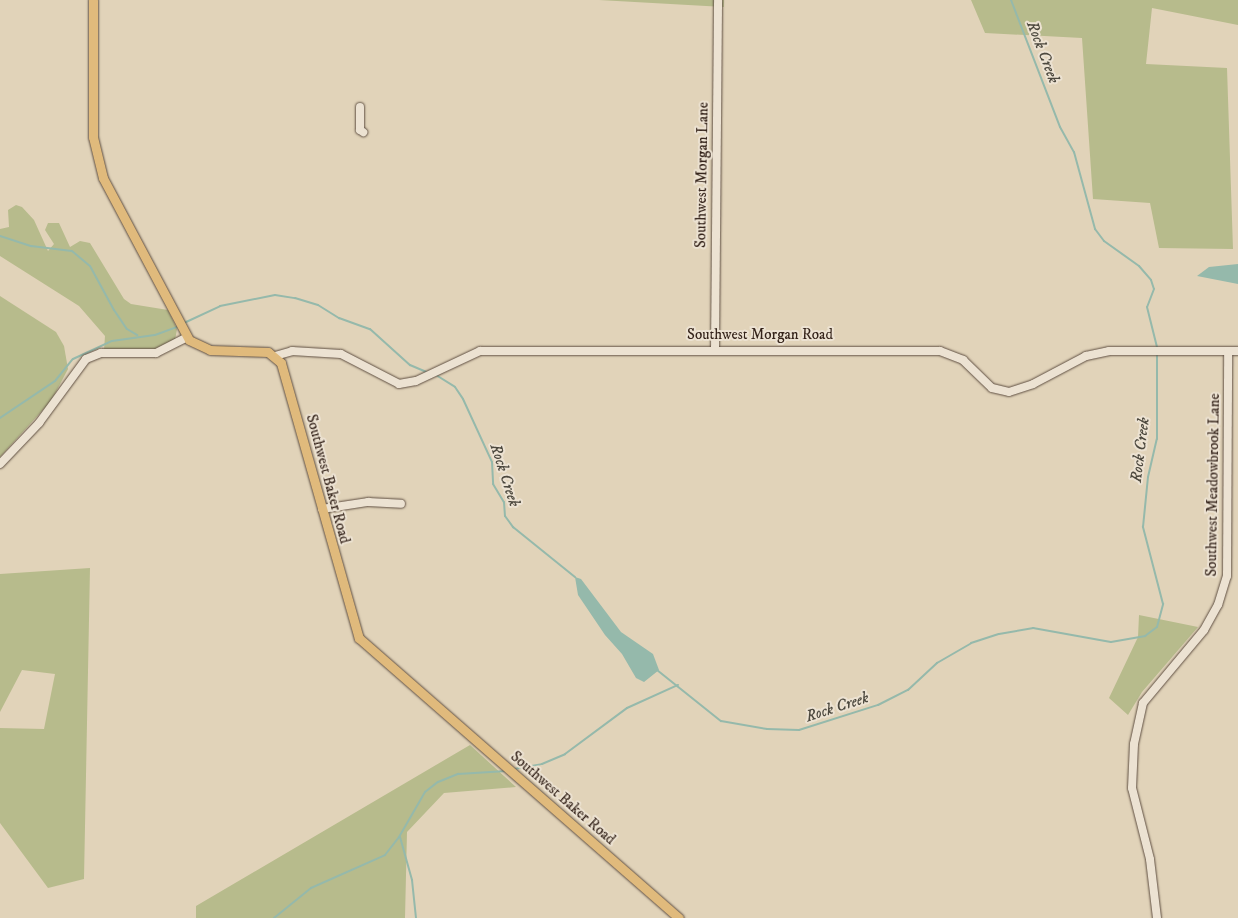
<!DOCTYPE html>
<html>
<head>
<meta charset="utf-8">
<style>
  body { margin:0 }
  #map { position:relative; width:1238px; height:918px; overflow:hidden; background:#e1d3b9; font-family:"IM FELL DW Pica",serif }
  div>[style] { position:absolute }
  .green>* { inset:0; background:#b7bb8c }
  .water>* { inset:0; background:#95b9ab }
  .stream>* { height:2px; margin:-1px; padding:0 1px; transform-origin:1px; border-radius:1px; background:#95b9ab }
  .roads { filter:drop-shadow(0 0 1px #5f4f42) drop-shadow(0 0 1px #5f4f42) }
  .minor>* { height:8px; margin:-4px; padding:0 4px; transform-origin:4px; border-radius:4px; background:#ece2d2 }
  .major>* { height:9px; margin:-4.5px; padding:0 4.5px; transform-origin:4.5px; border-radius:4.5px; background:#e0ba7c }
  span { translate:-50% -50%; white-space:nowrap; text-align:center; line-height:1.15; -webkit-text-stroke:4px #ece2d2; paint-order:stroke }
  .street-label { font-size:15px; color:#34231a }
  .water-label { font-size:16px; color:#4c483e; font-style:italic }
</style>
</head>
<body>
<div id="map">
  <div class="green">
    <div style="clip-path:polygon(599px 0,724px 0,724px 7px)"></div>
    <div style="clip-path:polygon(971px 0,1238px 0,1238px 25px,1152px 8px,1146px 64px,1227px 68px,1233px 249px,1159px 248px,1150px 203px,1093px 199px,1082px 38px,985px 33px)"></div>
    <div style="clip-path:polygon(16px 205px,22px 207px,34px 220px,48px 251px,54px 244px,45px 230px,48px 223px,59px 223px,70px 247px,80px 241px,90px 243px,124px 299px,131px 304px,168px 310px,177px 329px,175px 340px,159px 349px,104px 350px,105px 336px,79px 306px,0 256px,0 229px,9px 227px,8px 210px)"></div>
    <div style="clip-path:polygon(0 296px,56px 332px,64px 346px,68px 369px,51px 401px,0 457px)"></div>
    <div style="clip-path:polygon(90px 568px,84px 879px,48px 888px,0 823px,0 728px,44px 729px,55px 674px,22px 670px,0 712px,0 574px)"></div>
    <div style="clip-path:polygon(1139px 615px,1198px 627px,1142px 692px,1128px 715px,1109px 698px,1138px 637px)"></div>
    <div style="clip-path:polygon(470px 745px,516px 787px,444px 793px,407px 832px,405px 918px,196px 918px,196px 906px)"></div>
  </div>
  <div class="water">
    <div style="clip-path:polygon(1238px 264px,1238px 284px,1197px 276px,1209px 267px)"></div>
    <div style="clip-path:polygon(575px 577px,581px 579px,621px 632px,653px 654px,659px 670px,644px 682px,636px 678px,622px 654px,605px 635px,578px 595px)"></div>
  </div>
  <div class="stream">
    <div style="left:1011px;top:0;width:136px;rotate:68.9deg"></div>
    <div style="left:1060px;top:127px;width:29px;rotate:61deg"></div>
    <div style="left:1074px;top:152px;width:80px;rotate:74.7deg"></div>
    <div style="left:1095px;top:229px;width:15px;rotate:53deg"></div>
    <div style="left:1104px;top:241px;width:43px;rotate:35.5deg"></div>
    <div style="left:1139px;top:266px;width:18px;rotate:49deg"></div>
    <div style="left:1151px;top:280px;width:9px;rotate:72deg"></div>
    <div style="left:1154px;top:289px;width:19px;rotate:111deg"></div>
    <div style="left:1147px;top:307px;width:41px;rotate:76deg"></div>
    <div style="left:0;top:236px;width:33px;rotate:18deg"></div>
    <div style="left:31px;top:246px;width:41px;rotate:7deg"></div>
    <div style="left:72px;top:251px;width:23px;rotate:40deg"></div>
    <div style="left:90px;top:266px;width:50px;rotate:61.4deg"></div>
    <div style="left:114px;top:310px;width:23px;rotate:56deg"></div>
    <div style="left:127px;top:329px;width:12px;rotate:31deg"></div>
    <div style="left:184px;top:323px;width:40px;rotate:-25deg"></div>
    <div style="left:220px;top:306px;width:56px;rotate:-11.3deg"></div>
    <div style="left:275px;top:295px;width:20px;rotate:9deg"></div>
    <div style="left:295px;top:298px;width:24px;rotate:17deg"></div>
    <div style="left:318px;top:305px;width:25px;rotate:32deg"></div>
    <div style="left:339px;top:318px;width:33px;rotate:20deg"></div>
    <div style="left:370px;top:329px;width:54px;rotate:42deg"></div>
    <div style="left:410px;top:365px;width:21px;rotate:23deg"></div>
    <div style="left:436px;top:375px;width:22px;rotate:32deg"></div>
    <div style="left:455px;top:387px;width:14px;rotate:56deg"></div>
    <div style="left:463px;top:399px;width:69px;rotate:65.3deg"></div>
    <div style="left:492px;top:462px;width:22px;rotate:87deg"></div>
    <div style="left:493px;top:484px;width:21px;rotate:59deg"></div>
    <div style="left:504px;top:502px;width:14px;rotate:86deg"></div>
    <div style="left:505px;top:516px;width:14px;rotate:54deg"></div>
    <div style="left:513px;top:527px;width:80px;rotate:38.9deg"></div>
    <div style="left:0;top:418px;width:66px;rotate:-33.9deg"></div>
    <div style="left:55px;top:381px;width:28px;rotate:-51deg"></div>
    <div style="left:73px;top:359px;width:43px;rotate:-24.8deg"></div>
    <div style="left:112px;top:341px;width:43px;rotate:-7.9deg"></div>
    <div style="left:155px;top:335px;width:23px;rotate:-20deg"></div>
    <div style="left:657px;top:670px;width:82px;rotate:38.6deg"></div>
    <div style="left:721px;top:721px;width:47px;rotate:9.9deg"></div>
    <div style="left:767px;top:729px;width:32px;rotate:2deg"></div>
    <div style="left:799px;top:730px;width:83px;rotate:-17.6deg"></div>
    <div style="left:878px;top:705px;width:34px;rotate:-27deg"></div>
    <div style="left:908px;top:690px;width:40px;rotate:-43deg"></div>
    <div style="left:937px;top:663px;width:39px;rotate:-30deg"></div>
    <div style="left:971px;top:643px;width:29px;rotate:-18deg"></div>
    <div style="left:999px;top:634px;width:35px;rotate:-10deg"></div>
    <div style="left:1033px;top:628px;width:79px;rotate:10.2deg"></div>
    <div style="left:1111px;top:642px;width:35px;rotate:-10deg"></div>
    <div style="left:1145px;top:636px;width:15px;rotate:-37deg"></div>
    <div style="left:1157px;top:627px;width:24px;rotate:-75deg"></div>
    <div style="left:1163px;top:604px;width:80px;rotate:-104.6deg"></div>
    <div style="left:1143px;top:527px;width:50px;rotate:-84.3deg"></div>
    <div style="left:1148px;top:477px;width:39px;rotate:-77deg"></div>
    <div style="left:1157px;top:439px;width:87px;rotate:-90deg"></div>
    <div style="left:514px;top:769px;width:28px;rotate:-10deg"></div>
    <div style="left:542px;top:764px;width:25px;rotate:-23deg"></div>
    <div style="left:565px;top:754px;width:77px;rotate:-36.6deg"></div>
    <div style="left:627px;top:708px;width:56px;rotate:-24.3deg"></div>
    <div style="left:400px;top:837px;width:45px;rotate:74.4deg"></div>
    <div style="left:412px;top:880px;width:38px;rotate:84deg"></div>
    <div style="left:274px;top:918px;width:48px;rotate:-39deg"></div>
    <div style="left:311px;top:888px;width:81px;rotate:-24deg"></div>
    <div style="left:385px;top:855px;width:23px;rotate:-52deg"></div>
    <div style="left:399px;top:837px;width:52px;rotate:-60deg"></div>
    <div style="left:425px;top:792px;width:16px;rotate:-38deg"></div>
    <div style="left:438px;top:782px;width:22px;rotate:-22deg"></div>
    <div style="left:458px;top:774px;width:49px;rotate:-3.5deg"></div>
  </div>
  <div class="roads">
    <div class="minor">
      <div style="left:360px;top:107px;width:23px;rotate:90deg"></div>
      <div style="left:360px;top:130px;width:4px;rotate:34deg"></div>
      <div style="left:715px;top:350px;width:350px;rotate:-89.5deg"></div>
      <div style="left:275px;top:356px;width:18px;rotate:-16deg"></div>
      <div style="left:292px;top:351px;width:49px;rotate:3.5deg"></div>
      <div style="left:341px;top:354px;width:65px;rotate:27.3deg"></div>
      <div style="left:399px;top:384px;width:17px;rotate:-10deg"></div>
      <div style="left:416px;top:381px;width:71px;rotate:-25.1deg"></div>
      <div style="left:480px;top:351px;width:460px"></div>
      <div style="left:940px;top:351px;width:25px;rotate:21deg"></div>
      <div style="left:963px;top:360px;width:40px;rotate:44deg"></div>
      <div style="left:992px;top:388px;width:17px;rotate:13deg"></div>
      <div style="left:1009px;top:392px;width:25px;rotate:-18deg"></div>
      <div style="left:1033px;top:384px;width:60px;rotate:-27.8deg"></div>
      <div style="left:1086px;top:356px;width:24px;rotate:-12deg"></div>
      <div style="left:1109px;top:351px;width:129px"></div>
      <div style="left:0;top:464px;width:57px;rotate:-46.4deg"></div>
      <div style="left:39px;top:423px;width:79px;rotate:-53.7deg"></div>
      <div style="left:86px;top:359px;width:16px;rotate:-22deg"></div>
      <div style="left:101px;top:353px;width:55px"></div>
      <div style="left:156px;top:353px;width:35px;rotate:-27deg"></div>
      <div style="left:322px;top:509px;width:47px;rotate:-8.7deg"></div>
      <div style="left:368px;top:502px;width:33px;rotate:3deg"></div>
      <div style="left:1157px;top:918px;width:59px;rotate:-96.8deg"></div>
      <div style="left:1150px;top:859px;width:73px;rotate:-104.2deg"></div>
      <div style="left:1132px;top:788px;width:44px;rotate:-87.4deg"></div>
      <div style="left:1134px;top:744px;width:42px;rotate:-77.6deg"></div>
      <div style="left:1143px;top:703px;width:95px;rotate:-50.1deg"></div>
      <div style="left:1204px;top:630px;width:29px;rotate:-61deg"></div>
      <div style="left:1218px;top:605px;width:30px;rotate:-73deg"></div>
      <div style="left:1227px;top:576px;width:225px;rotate:-89.7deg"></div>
    </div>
    <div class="major">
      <div style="left:93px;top:0;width:137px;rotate:90deg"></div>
      <div style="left:93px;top:137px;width:42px;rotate:76.3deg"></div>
      <div style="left:103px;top:178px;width:183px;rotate:62deg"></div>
      <div style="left:189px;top:340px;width:23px;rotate:25deg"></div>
      <div style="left:210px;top:350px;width:58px;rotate:2deg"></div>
      <div style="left:268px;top:352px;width:17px;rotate:40deg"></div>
      <div style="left:281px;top:363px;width:286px;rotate:74.2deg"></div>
      <div style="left:359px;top:638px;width:425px;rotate:41.2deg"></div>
    </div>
  </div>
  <div class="street-label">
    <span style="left:702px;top:175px;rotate:-89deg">Southwest Morgan Lane</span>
    <span style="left:760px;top:335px">Southwest Morgan Road</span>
    <span style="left:328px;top:479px;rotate:75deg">Southwest Baker Road</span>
    <span style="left:1213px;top:485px;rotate:-89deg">Southwest Meadowbrook Lane</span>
    <span style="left:563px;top:798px;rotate:41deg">Southwest Baker Road</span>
  </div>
  <div class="water-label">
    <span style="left:1043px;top:52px;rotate:69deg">Rock Creek</span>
    <span style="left:1140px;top:450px;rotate:-83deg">Rock Creek</span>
    <span style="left:505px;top:475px;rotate:72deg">Rock Creek</span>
    <span style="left:837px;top:707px;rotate:-18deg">Rock Creek</span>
  </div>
</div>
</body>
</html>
